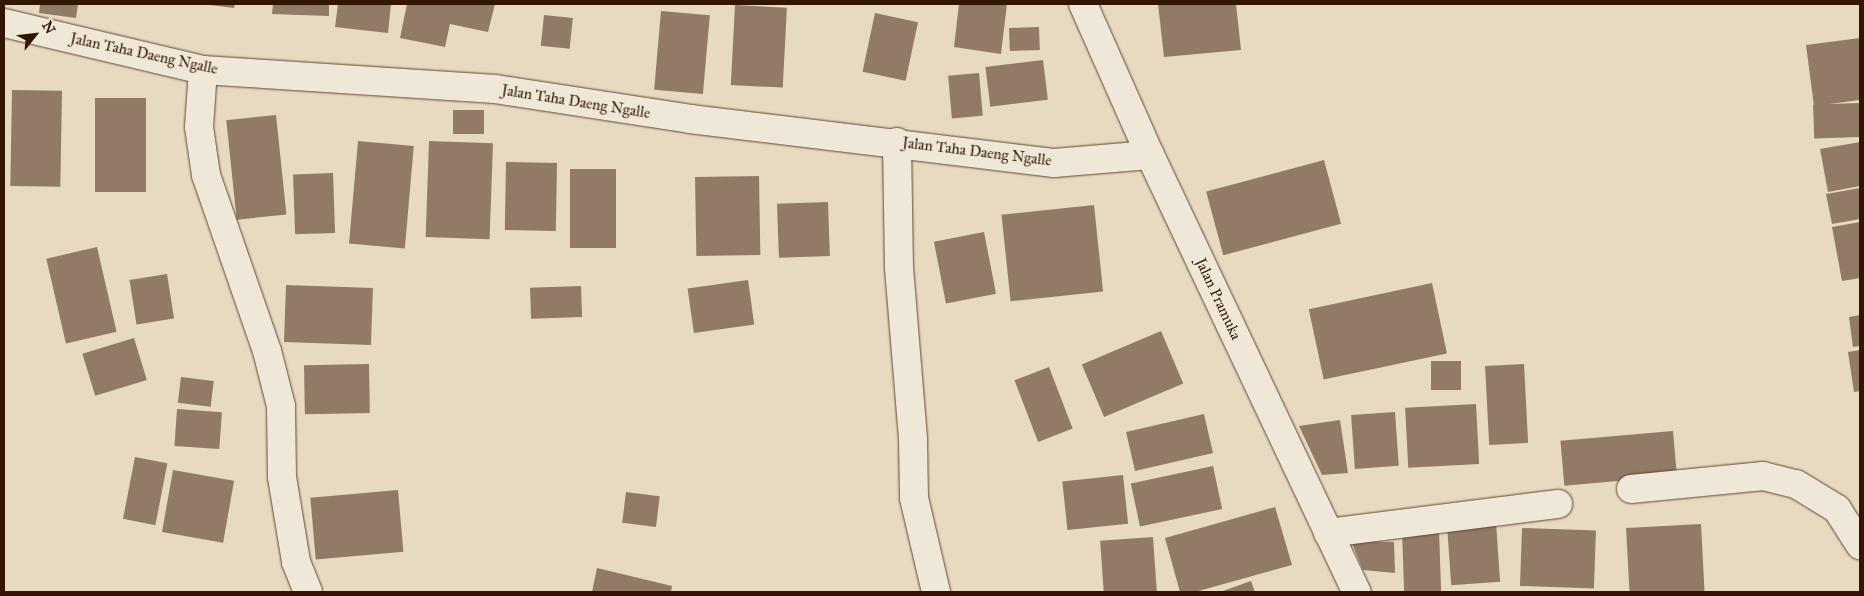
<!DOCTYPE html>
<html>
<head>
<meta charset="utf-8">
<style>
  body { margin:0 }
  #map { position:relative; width:1864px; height:596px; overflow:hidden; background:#e7dac1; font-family:"IM FELL Great Primer",serif }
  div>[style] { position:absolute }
  .building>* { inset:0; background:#917b66; transform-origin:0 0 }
  .roads { filter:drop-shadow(0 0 1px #604633) drop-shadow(0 0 1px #604633) }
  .minor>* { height:28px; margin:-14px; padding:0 14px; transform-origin:14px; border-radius:14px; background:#efe7d7 }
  span { translate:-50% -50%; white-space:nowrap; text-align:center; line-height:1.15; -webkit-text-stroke:4px #efe7d7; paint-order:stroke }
  .street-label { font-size:15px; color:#331504 }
  .frame { position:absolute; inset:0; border:5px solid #331504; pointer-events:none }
  .north { position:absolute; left:10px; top:10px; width:50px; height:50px; -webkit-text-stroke:4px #efe7d7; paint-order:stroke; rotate:61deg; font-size:14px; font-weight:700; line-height:20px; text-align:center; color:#331504 }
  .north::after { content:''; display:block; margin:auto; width:18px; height:22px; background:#331504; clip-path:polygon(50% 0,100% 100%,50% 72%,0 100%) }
</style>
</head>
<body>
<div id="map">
  <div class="building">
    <div style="clip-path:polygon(40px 4px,78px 4px,76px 18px,39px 13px)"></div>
    <div style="clip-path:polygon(202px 4px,235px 4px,234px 8px)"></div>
    <div style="clip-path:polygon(273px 4px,329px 4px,329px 16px,272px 14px)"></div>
    <div style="clip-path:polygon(338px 4px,391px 4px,388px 33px,335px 27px)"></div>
    <div style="clip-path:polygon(407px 4px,495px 4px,488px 32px,450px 24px,445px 47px,400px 38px)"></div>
    <div style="clip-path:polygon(959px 4px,1007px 4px,1001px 54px,954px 47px)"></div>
    <div style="clip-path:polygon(1158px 4px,1236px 4px,1241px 50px,1164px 57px)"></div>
    <div style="left:735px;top:5px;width:52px;height:80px;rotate:3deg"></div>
    <div style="left:661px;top:11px;width:49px;height:79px;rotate:5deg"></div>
    <div style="left:875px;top:13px;width:44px;height:60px;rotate:12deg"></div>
    <div style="left:544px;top:15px;width:29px;height:31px;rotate:6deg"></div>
    <div style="left:1039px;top:27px;width:23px;height:30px;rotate:88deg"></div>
    <div style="clip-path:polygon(1860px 38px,1860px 100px,1814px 106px,1806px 45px)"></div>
    <div style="left:1043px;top:60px;width:40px;height:58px;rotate:83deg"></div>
    <div style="left:979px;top:73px;width:43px;height:31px;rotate:85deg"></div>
    <div style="left:12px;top:90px;width:50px;height:96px;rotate:1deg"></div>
    <div style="left:95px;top:98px;width:51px;height:94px"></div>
    <div style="left:1859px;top:103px;width:34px;height:46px;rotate:88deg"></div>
    <div style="left:453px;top:110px;width:31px;height:24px"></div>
    <div style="left:276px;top:115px;width:100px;height:50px;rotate:84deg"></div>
    <div style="left:358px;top:141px;width:56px;height:103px;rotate:5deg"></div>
    <div style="left:429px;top:141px;width:64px;height:96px;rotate:2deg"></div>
    <div style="clip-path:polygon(1860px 142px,1860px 186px,1828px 192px,1820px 149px)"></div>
    <div style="left:1324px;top:160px;width:66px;height:122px;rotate:75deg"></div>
    <div style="left:506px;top:162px;width:51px;height:68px;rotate:1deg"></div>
    <div style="left:570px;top:169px;width:46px;height:79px"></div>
    <div style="left:333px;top:173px;width:60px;height:40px;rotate:88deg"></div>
    <div style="left:759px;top:176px;width:79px;height:64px;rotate:89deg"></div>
    <div style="clip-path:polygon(1860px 188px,1860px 219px,1832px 224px,1826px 194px)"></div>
    <div style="left:828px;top:202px;width:54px;height:51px;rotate:88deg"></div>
    <div style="left:1094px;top:205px;width:87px;height:93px;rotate:84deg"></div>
    <div style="clip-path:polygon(1860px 222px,1860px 278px,1842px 281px,1832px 227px)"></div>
    <div style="left:984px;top:232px;width:63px;height:51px;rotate:79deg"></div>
    <div style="left:97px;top:247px;width:87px;height:52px;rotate:77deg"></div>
    <div style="left:167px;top:274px;width:45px;height:38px;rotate:81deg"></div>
    <div style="left:748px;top:280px;width:45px;height:61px;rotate:82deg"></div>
    <div style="left:1432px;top:283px;width:72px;height:126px;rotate:78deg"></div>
    <div style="left:286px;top:285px;width:87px;height:57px;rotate:2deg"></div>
    <div style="left:581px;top:286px;width:31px;height:51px;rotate:88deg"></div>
    <div style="clip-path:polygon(1860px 315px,1860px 346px,1853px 347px,1849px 317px)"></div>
    <div style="left:1161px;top:331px;width:57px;height:86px;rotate:67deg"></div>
    <div style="left:134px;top:338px;width:44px;height:54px;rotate:73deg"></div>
    <div style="clip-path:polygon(1860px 350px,1860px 391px,1854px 392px,1848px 352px)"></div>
    <div style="left:1431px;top:361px;width:30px;height:29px"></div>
    <div style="left:369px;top:364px;width:49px;height:65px;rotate:89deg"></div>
    <div style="left:1524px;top:364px;width:79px;height:39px;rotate:87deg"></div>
    <div style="left:1049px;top:367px;width:66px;height:37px;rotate:69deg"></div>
    <div style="left:181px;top:377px;width:33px;height:26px;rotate:7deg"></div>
    <div style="left:1476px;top:404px;width:60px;height:71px;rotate:87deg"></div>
    <div style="left:177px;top:409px;width:45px;height:37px;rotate:4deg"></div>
    <div style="left:1395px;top:412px;width:54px;height:44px;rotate:86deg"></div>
    <div style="left:1204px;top:414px;width:40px;height:80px;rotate:77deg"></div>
    <div style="clip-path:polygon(1340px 420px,1348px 473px,1322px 475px,1299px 426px)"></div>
    <div style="left:1673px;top:431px;width:45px;height:113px;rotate:85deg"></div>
    <div style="left:135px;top:457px;width:33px;height:63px;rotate:11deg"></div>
    <div style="left:1213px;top:466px;width:44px;height:84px;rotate:78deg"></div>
    <div style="left:173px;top:470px;width:62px;height:63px;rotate:10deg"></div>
    <div style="left:1123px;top:475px;width:49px;height:61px;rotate:84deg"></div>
    <div style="left:398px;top:490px;width:62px;height:88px;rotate:85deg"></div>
    <div style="left:626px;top:492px;width:34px;height:31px;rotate:7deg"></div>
    <div style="clip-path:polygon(1275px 507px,1292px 565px,1195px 592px,1180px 592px,1165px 538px)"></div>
    <div style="left:1496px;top:523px;width:59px;height:49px;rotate:86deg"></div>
    <div style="left:1701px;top:524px;width:68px;height:75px;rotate:87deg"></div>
    <div style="left:1522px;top:528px;width:74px;height:58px;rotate:2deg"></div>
    <div style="left:1439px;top:530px;width:62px;height:37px;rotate:88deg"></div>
    <div style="left:1153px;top:537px;width:55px;height:53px;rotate:86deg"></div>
    <div style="clip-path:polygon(1351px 541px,1394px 542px,1395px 573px,1363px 570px)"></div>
    <div style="clip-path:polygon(597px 568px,672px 586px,671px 592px,592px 592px)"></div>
    <div style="clip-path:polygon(1251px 581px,1255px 592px,1220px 592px)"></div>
  </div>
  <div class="roads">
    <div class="minor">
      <div style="left:1083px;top:4px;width:165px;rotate:66.1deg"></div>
      <div style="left:1150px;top:155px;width:484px;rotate:64.7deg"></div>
      <div style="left:4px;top:23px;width:204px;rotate:13.3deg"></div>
      <div style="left:203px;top:70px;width:293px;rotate:3.7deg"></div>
      <div style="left:495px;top:89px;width:197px;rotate:8.7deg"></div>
      <div style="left:690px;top:119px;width:367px;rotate:6.9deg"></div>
      <div style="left:1054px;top:163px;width:96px;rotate:-4.8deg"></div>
      <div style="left:203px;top:70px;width:57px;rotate:94deg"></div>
      <div style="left:199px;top:127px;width:49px;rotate:81.7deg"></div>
      <div style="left:206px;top:175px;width:186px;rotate:70.9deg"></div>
      <div style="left:267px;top:351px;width:57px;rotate:75.7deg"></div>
      <div style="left:281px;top:406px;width:71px;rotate:89.2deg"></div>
      <div style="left:282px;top:477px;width:86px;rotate:80.6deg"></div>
      <div style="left:296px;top:562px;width:32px;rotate:68deg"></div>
      <div style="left:897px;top:142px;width:126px;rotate:89.1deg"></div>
      <div style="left:899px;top:268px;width:173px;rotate:85.3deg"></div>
      <div style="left:913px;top:440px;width:58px;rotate:89deg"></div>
      <div style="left:914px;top:498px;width:97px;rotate:76.8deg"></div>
      <div style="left:1631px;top:489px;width:133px;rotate:-5.6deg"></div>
      <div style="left:1763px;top:476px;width:34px;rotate:14deg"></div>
      <div style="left:1796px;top:484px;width:48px;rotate:31.4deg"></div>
      <div style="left:1837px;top:509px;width:43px;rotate:57.4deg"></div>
      <div style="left:1328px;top:533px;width:232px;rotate:-7.2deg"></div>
    </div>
  </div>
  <div class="street-label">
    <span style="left:144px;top:54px;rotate:12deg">Jalan Taha Daeng Ngalle</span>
    <span style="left:576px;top:102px;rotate:9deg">Jalan Taha Daeng Ngalle</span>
    <span style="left:977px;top:152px;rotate:7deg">Jalan Taha Daeng Ngalle</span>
    <span style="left:1218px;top:299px;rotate:65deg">Jalan Pramuka</span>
  </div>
  <div class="frame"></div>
  <div class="north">N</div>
</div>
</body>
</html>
